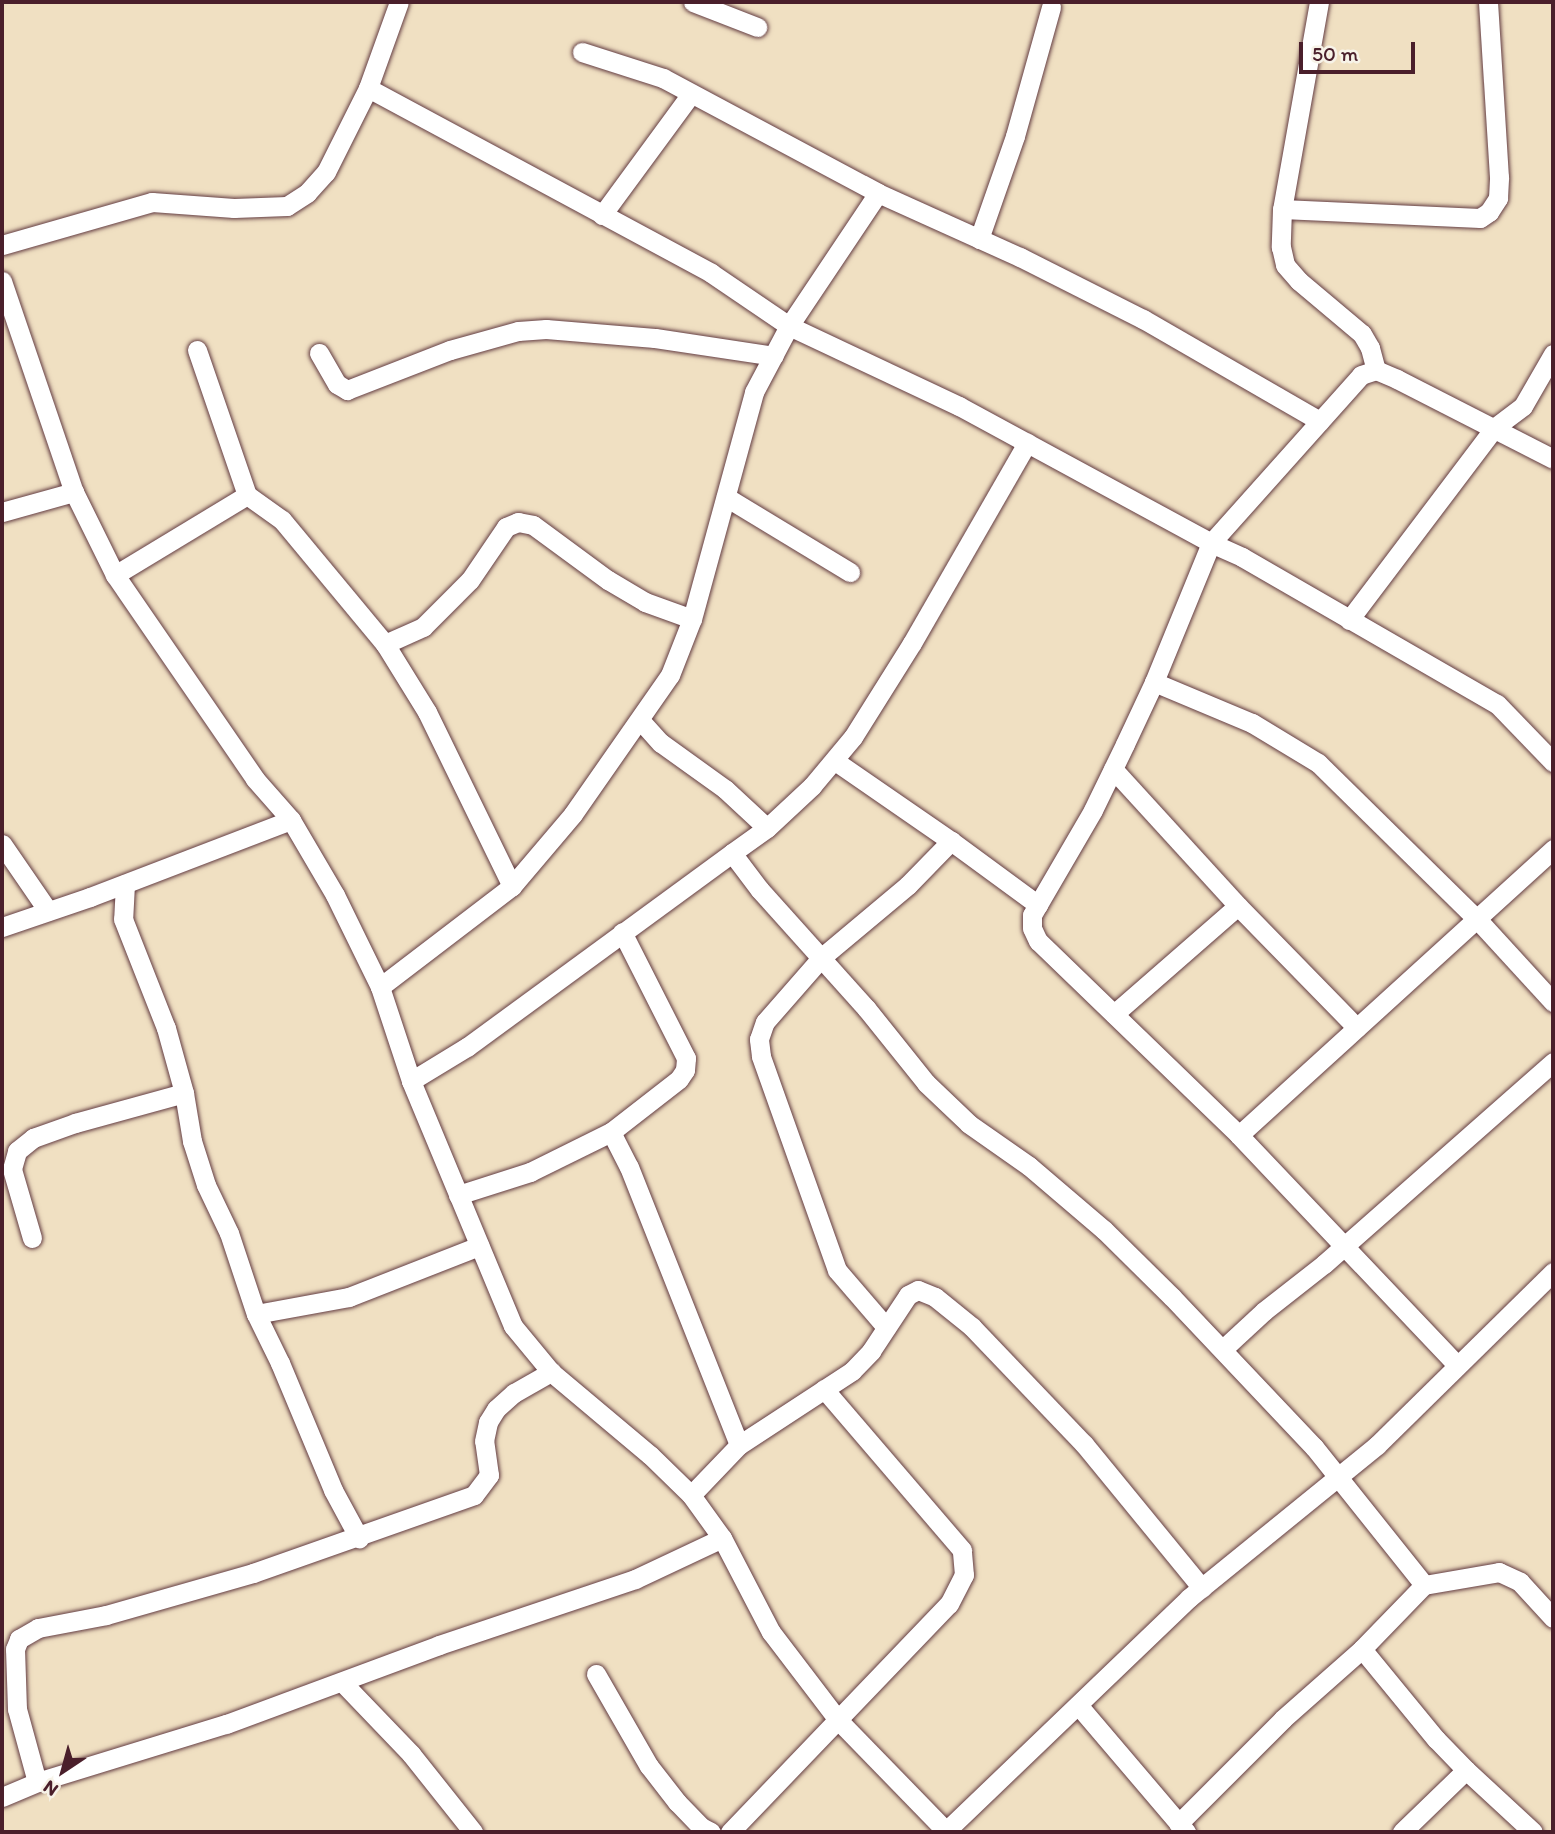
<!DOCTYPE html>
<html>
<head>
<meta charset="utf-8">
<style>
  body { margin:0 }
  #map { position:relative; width:1555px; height:1834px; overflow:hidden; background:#f0e0c2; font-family:Itim,sans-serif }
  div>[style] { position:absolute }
  .roads { filter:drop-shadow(0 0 2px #633c42) drop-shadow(0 0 2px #633c42) }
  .minor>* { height:19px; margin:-9.5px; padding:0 9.5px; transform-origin:9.5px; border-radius:9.5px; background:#fff }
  span { translate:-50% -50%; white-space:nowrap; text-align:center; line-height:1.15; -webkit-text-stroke:7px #f7f3e8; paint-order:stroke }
  .frame { position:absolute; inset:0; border:4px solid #4a1f2b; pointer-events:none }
  .north { position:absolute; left:28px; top:1736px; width:70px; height:70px; -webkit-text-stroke:5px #f7f3e8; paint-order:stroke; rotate:216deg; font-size:19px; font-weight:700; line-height:28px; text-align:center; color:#4a1f2b }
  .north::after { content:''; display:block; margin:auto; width:24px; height:32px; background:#4a1f2b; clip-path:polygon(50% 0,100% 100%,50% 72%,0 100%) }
  .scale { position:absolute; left:1299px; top:42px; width:116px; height:32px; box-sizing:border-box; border:4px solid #4a1f2b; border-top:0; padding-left:9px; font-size:21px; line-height:24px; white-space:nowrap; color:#4a1f2b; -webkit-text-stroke:5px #f7f3e8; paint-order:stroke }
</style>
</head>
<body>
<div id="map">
  <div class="roads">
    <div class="minor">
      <div style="left:693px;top:2px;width:69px;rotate:21.3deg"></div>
      <div style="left:1319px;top:2px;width:210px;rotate:100.1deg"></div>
      <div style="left:1282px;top:209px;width:38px;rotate:92deg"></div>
      <div style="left:1281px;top:247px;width:18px;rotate:77deg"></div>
      <div style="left:1285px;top:265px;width:21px;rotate:49deg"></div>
      <div style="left:1299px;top:281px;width:82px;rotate:40.1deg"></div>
      <div style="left:1362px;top:334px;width:16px;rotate:60deg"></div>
      <div style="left:1370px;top:348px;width:23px;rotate:75deg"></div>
      <div style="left:582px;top:52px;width:85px;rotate:17.8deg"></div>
      <div style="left:663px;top:78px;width:244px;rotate:28.1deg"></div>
      <div style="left:878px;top:193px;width:156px;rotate:24.3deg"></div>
      <div style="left:1020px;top:257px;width:138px;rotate:26.8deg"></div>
      <div style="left:1143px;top:319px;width:204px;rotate:30deg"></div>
      <div style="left:368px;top:88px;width:390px;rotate:28.3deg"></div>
      <div style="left:711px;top:273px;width:94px;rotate:34.2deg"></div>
      <div style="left:789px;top:326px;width:188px;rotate:25.2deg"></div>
      <div style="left:959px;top:406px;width:287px;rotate:28.5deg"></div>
      <div style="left:1211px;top:543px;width:34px;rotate:24deg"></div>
      <div style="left:1242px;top:557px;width:294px;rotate:30deg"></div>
      <div style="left:1497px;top:704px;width:81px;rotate:46deg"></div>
      <div style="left:1282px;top:209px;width:198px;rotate:2.6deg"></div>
      <div style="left:1480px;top:218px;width:11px;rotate:-34deg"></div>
      <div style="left:1489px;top:212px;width:17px;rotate:-57deg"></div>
      <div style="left:1498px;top:198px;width:21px;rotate:-87deg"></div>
      <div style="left:1499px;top:177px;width:175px;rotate:-93.6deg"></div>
      <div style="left:602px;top:215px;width:150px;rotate:-53.7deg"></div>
      <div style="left:979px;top:239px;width:109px;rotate:-70.7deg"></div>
      <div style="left:1015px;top:136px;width:134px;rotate:-74.4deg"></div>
      <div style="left:2px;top:245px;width:156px;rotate:-16deg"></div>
      <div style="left:152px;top:202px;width:82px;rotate:4.2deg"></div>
      <div style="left:234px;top:208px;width:53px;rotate:-2.2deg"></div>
      <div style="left:287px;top:206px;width:24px;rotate:-33deg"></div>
      <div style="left:307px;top:193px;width:28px;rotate:-48deg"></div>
      <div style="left:326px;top:172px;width:94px;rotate:-63.4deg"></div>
      <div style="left:368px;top:88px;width:91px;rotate:-70.2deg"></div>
      <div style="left:2px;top:281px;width:223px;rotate:71.2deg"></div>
      <div style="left:74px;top:492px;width:93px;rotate:63.7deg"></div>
      <div style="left:115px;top:575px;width:247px;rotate:55.5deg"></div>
      <div style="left:255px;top:779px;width:55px;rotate:48.7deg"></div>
      <div style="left:291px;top:820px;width:87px;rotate:59.6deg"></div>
      <div style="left:335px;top:895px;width:102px;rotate:63.9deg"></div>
      <div style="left:380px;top:987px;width:99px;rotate:71.7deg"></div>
      <div style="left:411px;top:1081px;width:265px;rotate:67.4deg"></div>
      <div style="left:513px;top:1326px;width:60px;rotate:50.4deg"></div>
      <div style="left:551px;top:1372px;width:129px;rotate:40deg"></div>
      <div style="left:650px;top:1455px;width:57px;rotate:44.3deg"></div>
      <div style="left:691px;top:1495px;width:53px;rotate:54.2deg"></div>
      <div style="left:722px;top:1538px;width:106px;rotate:62.5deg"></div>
      <div style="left:771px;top:1632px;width:111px;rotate:52.7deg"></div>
      <div style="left:838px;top:1720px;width:156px;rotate:45.8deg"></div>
      <div style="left:197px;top:350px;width:153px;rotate:71deg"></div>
      <div style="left:247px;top:495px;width:43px;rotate:35.5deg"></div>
      <div style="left:282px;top:520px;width:161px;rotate:50.3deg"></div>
      <div style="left:385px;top:644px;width:80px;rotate:58.3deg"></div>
      <div style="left:427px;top:712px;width:194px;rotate:64deg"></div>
      <div style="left:319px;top:353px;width:36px;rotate:60deg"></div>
      <div style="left:337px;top:384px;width:12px;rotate:31deg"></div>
      <div style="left:347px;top:390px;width:110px;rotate:-21.2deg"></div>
      <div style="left:450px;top:350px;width:71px;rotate:-15.6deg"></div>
      <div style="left:518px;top:331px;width:28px;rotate:-4deg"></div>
      <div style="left:546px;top:329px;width:109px;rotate:4.7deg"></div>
      <div style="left:655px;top:338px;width:120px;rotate:8.6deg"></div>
      <div style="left:726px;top:497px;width:145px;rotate:31.2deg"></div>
      <div style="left:2px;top:512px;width:75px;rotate:-15.5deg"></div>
      <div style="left:115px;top:575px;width:154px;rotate:-31.2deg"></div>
      <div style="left:1349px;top:620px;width:241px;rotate:-52.9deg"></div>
      <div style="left:1494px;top:428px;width:36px;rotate:-37deg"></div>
      <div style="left:1523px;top:406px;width:60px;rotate:-60deg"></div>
      <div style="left:385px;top:644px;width:42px;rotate:-24.1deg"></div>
      <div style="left:423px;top:627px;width:66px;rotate:-45deg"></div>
      <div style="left:470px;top:580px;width:64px;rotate:-55.8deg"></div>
      <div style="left:506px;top:527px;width:13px;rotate:-23deg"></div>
      <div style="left:518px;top:522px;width:15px;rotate:11deg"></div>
      <div style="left:533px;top:525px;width:93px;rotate:36.3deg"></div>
      <div style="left:608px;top:580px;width:43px;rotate:30.7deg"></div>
      <div style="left:645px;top:602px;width:50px;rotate:19.9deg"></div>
      <div style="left:1154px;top:682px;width:106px;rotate:22.7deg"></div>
      <div style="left:1252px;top:723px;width:77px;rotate:31.2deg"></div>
      <div style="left:1318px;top:763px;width:223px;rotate:44.5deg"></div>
      <div style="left:1477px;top:919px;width:113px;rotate:47.5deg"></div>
      <div style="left:640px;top:720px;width:31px;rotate:48deg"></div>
      <div style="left:661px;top:743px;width:79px;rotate:35.7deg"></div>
      <div style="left:725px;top:789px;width:57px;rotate:42.9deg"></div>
      <div style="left:767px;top:828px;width:43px;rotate:144.5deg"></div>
      <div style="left:732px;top:853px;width:46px;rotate:52.9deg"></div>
      <div style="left:760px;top:890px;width:159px;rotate:48.1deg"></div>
      <div style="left:866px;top:1008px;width:96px;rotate:51.3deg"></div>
      <div style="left:926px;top:1083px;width:59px;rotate:43.6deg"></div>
      <div style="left:969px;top:1124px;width:73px;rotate:35deg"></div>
      <div style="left:1029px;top:1166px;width:99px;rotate:40.5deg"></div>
      <div style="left:1104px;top:1230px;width:95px;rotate:44.6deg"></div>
      <div style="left:1172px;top:1297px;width:207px;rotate:46.6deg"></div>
      <div style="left:1314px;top:1447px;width:176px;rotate:51.4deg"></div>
      <div style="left:1424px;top:1585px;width:89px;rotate:134.1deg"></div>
      <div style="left:1362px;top:1649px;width:106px;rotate:138.5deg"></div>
      <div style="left:1283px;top:1719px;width:148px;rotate:135deg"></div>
      <div style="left:835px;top:761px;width:141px;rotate:34.6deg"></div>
      <div style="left:1113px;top:769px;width:185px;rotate:47.6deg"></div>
      <div style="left:1238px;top:906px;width:170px;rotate:45.7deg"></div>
      <div style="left:767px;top:828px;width:62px;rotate:-43deg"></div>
      <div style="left:812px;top:786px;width:64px;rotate:-50.1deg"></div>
      <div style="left:853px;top:737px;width:111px;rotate:-57.9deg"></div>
      <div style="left:912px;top:643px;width:231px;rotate:-60.1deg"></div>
      <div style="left:2px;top:844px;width:81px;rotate:55.5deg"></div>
      <div style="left:125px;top:884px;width:35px;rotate:93deg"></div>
      <div style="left:123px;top:919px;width:117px;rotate:68.5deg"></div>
      <div style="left:166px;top:1028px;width:67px;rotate:74.5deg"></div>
      <div style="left:184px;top:1093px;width:49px;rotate:80.5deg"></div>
      <div style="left:192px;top:1141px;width:46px;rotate:72.3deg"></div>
      <div style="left:206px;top:1185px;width:53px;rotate:64.4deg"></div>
      <div style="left:229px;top:1233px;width:85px;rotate:71.6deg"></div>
      <div style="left:256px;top:1314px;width:55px;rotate:63.9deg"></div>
      <div style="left:280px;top:1363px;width:138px;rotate:67.3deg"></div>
      <div style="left:333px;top:1490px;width:55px;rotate:61.6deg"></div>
      <div style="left:2px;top:927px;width:93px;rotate:-18.8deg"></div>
      <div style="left:90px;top:897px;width:215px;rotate:-21deg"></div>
      <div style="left:380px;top:987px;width:166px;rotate:-37.4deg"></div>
      <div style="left:512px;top:886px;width:94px;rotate:-49.7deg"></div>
      <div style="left:573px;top:814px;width:169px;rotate:-55.1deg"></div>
      <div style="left:670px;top:675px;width:60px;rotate:-68.6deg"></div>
      <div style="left:692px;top:619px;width:235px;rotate:-74.7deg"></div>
      <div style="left:754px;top:392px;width:75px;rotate:-62.1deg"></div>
      <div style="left:789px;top:326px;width:160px;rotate:-56.2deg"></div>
      <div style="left:1114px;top:1014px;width:164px;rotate:-41.1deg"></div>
      <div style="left:411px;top:1081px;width:66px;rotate:-31.3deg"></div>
      <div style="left:467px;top:1047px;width:328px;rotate:-36.2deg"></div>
      <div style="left:611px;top:1132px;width:39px;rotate:63deg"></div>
      <div style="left:629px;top:1167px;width:299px;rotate:68.4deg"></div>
      <div style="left:739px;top:1445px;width:69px;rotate:133.8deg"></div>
      <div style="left:1239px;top:1135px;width:425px;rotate:-42.3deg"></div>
      <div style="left:458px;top:1195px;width:76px;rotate:-17.7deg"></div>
      <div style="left:530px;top:1172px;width:90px;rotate:-26.3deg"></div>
      <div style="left:611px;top:1132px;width:86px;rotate:-37.9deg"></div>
      <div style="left:679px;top:1079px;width:11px;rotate:-56deg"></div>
      <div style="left:685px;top:1070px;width:12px;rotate:-85deg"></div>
      <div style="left:686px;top:1058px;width:141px;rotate:-116.9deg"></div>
      <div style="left:32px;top:1238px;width:72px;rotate:-106.2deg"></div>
      <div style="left:12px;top:1169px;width:19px;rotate:-74deg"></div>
      <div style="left:17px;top:1151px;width:21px;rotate:-39deg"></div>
      <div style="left:33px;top:1138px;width:45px;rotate:-19.7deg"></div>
      <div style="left:75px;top:1123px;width:113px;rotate:-15.4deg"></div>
      <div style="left:256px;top:1314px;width:95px;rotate:-10.4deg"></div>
      <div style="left:349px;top:1297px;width:140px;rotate:-21.4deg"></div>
      <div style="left:886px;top:1327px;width:75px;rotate:-130.7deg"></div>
      <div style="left:837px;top:1270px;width:227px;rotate:-109.6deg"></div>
      <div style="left:761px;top:1056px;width:17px;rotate:-97deg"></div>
      <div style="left:759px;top:1039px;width:18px;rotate:-71deg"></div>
      <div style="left:765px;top:1022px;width:86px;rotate:-48.8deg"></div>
      <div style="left:822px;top:957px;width:112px;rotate:-39.9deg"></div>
      <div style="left:908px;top:885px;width:62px;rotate:-45.7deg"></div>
      <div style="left:951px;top:841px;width:108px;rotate:36.3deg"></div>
      <div style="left:1223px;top:1349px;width:56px;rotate:-42.8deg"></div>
      <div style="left:1264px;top:1311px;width:76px;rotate:-38.1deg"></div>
      <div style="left:1324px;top:1264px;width:305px;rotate:-41.4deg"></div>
      <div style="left:1457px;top:1365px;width:317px;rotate:-133.5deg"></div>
      <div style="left:1239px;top:1135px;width:279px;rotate:-136deg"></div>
      <div style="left:1038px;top:941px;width:14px;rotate:-115deg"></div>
      <div style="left:1032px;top:928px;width:13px;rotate:-90deg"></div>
      <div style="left:1032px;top:915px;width:121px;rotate:-59.8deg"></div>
      <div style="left:1093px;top:810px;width:73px;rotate:-64.1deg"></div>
      <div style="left:1125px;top:744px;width:68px;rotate:-64.9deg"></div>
      <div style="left:1154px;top:682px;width:150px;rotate:-67.7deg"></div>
      <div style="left:1211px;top:543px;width:225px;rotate:-48.2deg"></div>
      <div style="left:1361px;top:375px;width:16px;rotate:-18deg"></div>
      <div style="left:1376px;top:370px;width:23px;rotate:23deg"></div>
      <div style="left:1397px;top:379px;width:175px;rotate:27.1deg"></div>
      <div style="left:739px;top:1445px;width:135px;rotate:-33.2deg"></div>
      <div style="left:852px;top:1371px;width:28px;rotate:-46deg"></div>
      <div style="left:871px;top:1351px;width:67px;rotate:-56.5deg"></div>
      <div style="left:908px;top:1295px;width:11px;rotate:-27deg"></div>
      <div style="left:918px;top:1290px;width:18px;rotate:22deg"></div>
      <div style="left:935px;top:1297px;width:48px;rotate:39deg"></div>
      <div style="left:972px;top:1327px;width:162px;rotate:46.3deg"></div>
      <div style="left:1084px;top:1444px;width:186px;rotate:50.7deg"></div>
      <div style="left:1424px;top:1585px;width:76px;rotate:-9.8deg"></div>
      <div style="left:1499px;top:1572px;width:23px;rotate:25deg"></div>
      <div style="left:1520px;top:1582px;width:49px;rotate:47.5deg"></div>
      <div style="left:1362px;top:1649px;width:117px;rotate:50.6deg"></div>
      <div style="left:1436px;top:1739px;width:43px;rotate:45.9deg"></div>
      <div style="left:1466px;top:1770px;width:89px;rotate:135.9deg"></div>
      <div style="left:596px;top:1674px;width:106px;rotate:60.1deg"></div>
      <div style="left:649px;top:1766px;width:46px;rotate:52.1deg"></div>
      <div style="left:677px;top:1802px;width:35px;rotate:46deg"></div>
      <div style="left:701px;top:1827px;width:11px;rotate:27deg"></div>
      <div style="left:342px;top:1682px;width:100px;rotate:46.2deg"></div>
      <div style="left:411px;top:1754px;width:100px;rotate:51.5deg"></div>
      <div style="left:1078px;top:1705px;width:167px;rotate:49.6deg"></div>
      <div style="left:1466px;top:1770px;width:91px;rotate:42.8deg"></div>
      <div style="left:37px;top:1782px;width:76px;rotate:-105.3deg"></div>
      <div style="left:17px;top:1709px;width:60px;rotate:-91.9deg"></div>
      <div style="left:15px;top:1649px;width:11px;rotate:-68deg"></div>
      <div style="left:19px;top:1639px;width:22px;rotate:-30deg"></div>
      <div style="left:38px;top:1628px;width:69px;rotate:-10.8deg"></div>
      <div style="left:106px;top:1615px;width:153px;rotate:-15.9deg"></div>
      <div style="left:253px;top:1573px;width:234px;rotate:-19.4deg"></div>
      <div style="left:474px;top:1495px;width:25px;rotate:-53deg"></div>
      <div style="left:489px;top:1475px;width:34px;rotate:-98deg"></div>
      <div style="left:484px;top:1441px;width:19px;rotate:-78deg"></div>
      <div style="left:488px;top:1422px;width:15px;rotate:-58deg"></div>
      <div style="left:496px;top:1409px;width:24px;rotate:-42deg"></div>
      <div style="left:514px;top:1393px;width:43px;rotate:-29.6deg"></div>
      <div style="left:2px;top:1797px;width:38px;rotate:-23deg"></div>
      <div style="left:37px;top:1782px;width:198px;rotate:-17.1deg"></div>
      <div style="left:226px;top:1724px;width:227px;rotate:-20.3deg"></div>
      <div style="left:439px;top:1645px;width:207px;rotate:-18.6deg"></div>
      <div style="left:635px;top:1579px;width:96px;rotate:-25.2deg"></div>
      <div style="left:946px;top:1831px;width:337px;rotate:-43.8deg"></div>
      <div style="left:1189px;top:1598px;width:242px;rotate:-39.1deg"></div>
      <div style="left:1377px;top:1445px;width:247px;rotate:-44.5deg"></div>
      <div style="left:730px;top:1832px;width:316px;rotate:-46.2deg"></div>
      <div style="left:949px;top:1604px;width:33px;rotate:-63deg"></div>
      <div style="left:964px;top:1575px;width:25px;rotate:-95deg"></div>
      <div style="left:962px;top:1550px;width:212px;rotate:-130.6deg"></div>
    </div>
  </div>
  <div class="frame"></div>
  <div class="north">N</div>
  <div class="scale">50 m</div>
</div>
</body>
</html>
